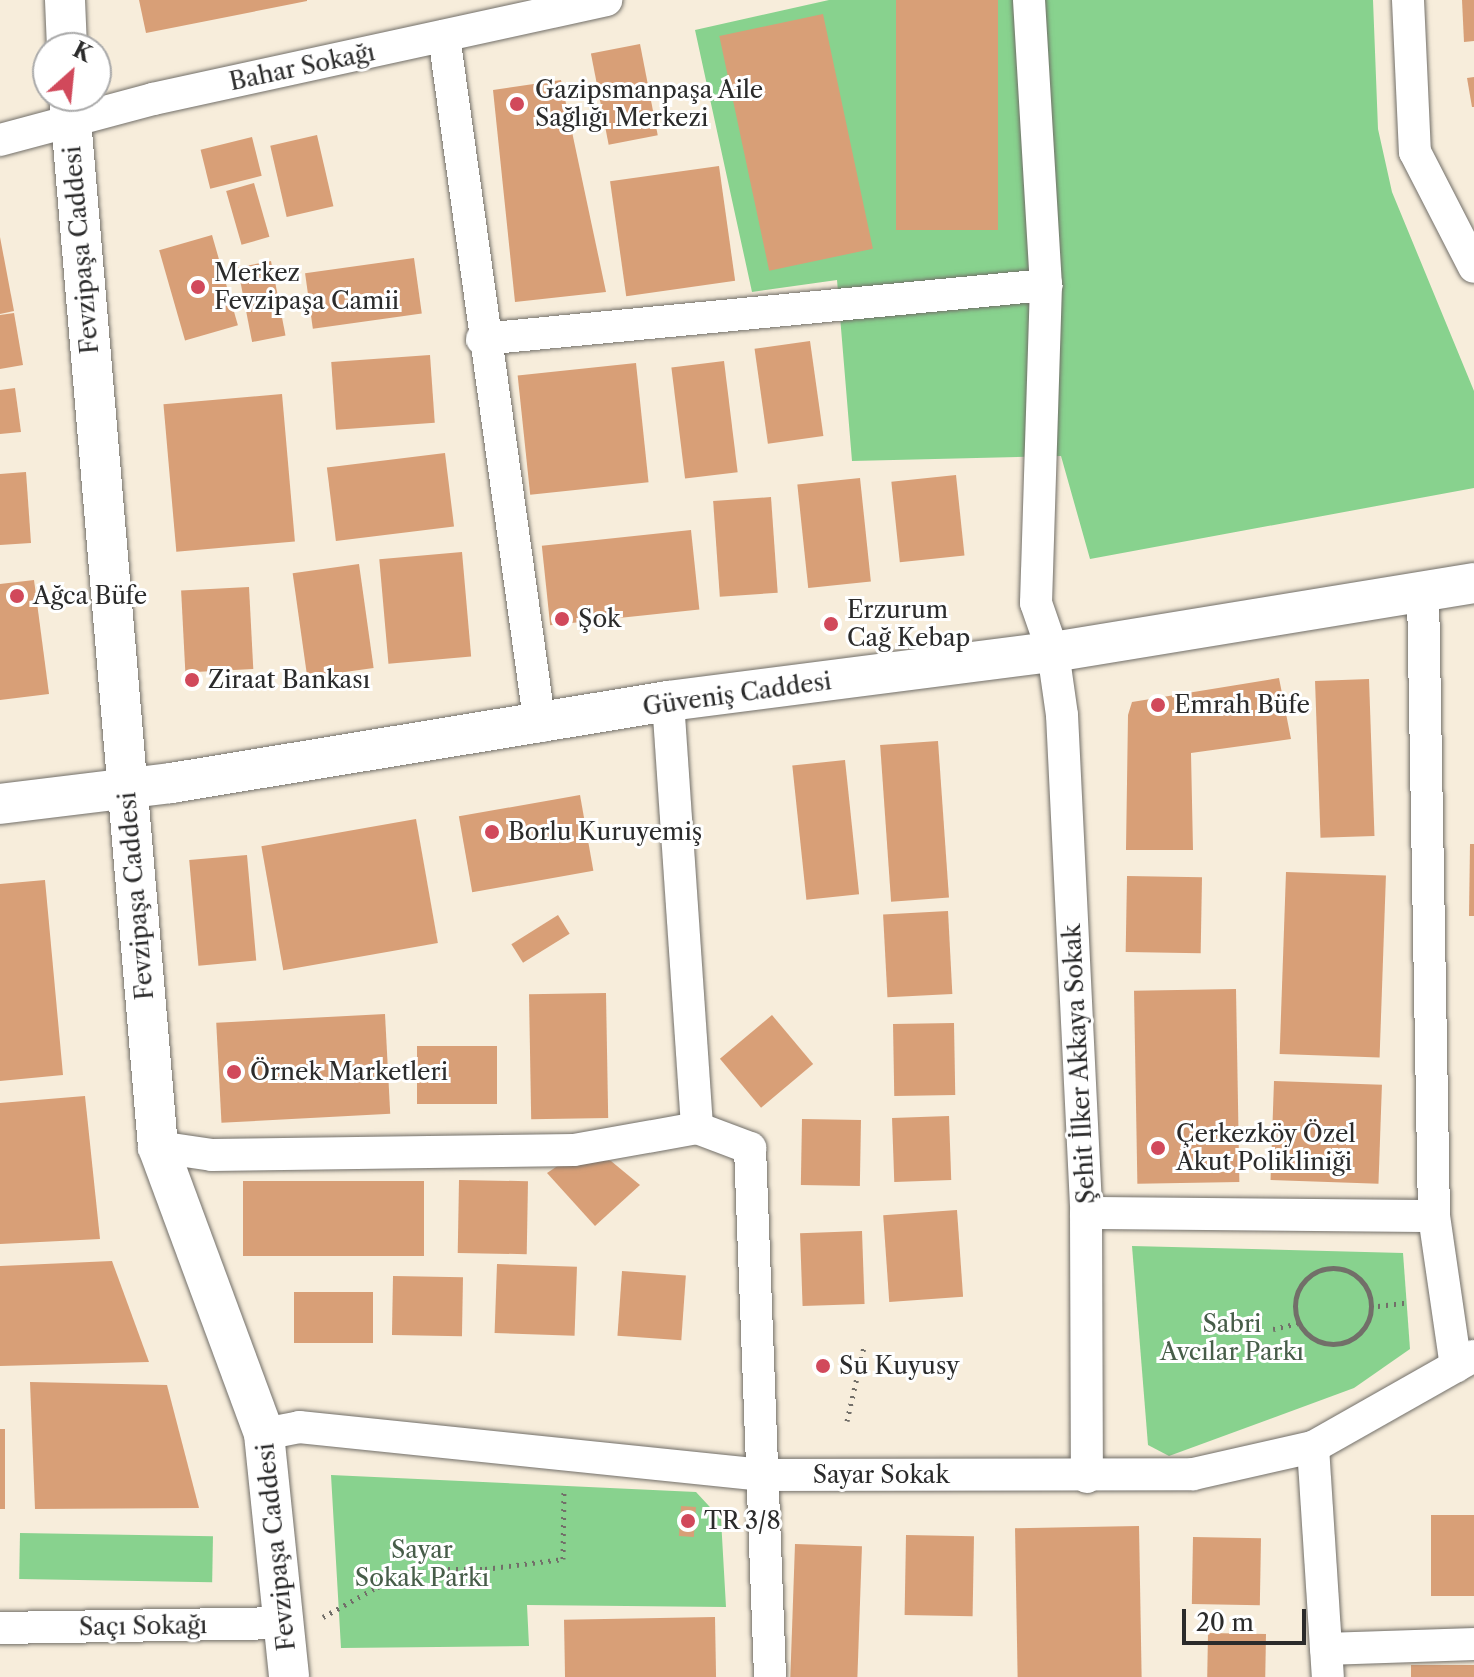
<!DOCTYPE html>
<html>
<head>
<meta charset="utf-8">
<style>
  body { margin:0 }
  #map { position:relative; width:1474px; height:1677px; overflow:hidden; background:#f7eddb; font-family:"Libre Caslon Text",serif }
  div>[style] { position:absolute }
  .green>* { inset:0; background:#88d28e; transform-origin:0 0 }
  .building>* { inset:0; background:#d89f77; transform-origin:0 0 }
  .path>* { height:5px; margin-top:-2.5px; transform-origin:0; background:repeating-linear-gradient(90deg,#726f69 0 2px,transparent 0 8px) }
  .path>.ring { margin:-2.5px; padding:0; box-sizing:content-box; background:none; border:5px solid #726f69; border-radius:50% }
  .roads { filter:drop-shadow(0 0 2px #726f69) drop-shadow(0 0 2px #726f69) }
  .minor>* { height:32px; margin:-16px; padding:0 16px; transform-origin:16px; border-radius:16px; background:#fff }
  .tertiary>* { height:40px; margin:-20px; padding:0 20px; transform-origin:20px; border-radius:20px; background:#fff }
  .dots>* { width:22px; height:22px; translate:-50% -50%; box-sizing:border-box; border:4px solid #fff; border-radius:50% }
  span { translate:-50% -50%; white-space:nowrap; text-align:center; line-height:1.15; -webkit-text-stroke:6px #fff; paint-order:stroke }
  .street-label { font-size:24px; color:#2b2b2b }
  .poi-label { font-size:24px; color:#2b2b2b }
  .left { translate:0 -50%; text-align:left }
  .park-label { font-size:24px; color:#475d49 }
  .north { position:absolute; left:32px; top:32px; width:80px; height:80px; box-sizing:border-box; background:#fff; border:2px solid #aaa; border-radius:50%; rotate:27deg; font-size:22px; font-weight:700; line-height:32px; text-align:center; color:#2b2b2b }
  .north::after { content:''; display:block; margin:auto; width:28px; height:36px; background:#d1495b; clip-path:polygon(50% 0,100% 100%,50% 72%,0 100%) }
  .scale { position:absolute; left:1182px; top:1609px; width:124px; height:36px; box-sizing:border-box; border:4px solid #2b2b2b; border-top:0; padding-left:10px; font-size:24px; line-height:28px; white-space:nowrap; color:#2b2b2b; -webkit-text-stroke:6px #fff; paint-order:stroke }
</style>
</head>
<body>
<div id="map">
  <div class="green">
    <div style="clip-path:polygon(829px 0,1373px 0,1378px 129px,1392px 192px,1474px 391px,1474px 488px,1090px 559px,1061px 456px,852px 461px,837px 280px,752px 292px,695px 30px)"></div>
    <div style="clip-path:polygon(1132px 1246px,1403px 1253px,1410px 1349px,1354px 1388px,1169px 1456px,1148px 1445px)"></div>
    <div style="clip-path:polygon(331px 1475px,696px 1492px,721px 1519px,726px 1607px,527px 1605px,529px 1646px,341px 1648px)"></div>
    <div style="left:20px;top:1533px;width:193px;height:46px;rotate:1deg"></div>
  </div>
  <div class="building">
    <div style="clip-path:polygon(139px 0,307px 0,307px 1px,146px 33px)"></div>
    <div style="left:896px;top:0;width:102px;height:230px"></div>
    <div style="clip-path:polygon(1462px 0,1474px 0,1474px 41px,1464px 42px)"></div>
    <div style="left:823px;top:14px;width:240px;height:106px;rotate:78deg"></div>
    <div style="left:640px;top:44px;width:93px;height:50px;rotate:79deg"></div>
    <div style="clip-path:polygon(1474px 77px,1474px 107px,1472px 107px,1467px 78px)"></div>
    <div style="clip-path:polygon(561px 80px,606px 292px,515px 302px,493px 90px)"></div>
    <div style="left:317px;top:135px;width:73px;height:48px;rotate:77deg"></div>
    <div style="left:252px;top:137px;width:40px;height:53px;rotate:76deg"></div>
    <div style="left:719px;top:166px;width:116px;height:110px;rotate:82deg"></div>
    <div style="left:254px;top:183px;width:56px;height:29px;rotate:74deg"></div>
    <div style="left:212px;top:235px;width:94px;height:55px;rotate:74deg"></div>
    <div style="clip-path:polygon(0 237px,14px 311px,0 314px)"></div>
    <div style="left:414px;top:258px;width:56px;height:110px;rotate:82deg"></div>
    <div style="left:271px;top:261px;width:76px;height:34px;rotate:79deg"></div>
    <div style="clip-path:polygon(14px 313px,23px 365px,0 369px,0 315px)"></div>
    <div style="left:810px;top:341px;width:96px;height:56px;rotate:82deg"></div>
    <div style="left:430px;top:355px;width:68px;height:99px;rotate:86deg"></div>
    <div style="left:724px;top:361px;width:112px;height:53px;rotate:83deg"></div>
    <div style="left:636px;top:363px;width:120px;height:119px;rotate:84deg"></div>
    <div style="clip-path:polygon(15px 388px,21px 432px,0 434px,0 390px)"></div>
    <div style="left:282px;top:394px;width:148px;height:119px;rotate:85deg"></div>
    <div style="left:445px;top:453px;width:74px;height:119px;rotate:83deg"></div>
    <div style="clip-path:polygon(26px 472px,31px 543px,0 545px,0 474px)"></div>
    <div style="left:956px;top:475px;width:81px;height:65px;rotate:84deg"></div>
    <div style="left:860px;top:478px;width:104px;height:63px;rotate:84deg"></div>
    <div style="left:771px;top:497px;width:96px;height:58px;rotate:86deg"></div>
    <div style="left:691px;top:530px;width:80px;height:150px;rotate:84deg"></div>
    <div style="left:462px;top:552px;width:105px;height:83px;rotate:85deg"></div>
    <div style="left:359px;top:564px;width:105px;height:67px;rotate:82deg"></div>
    <div style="clip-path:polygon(34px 580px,49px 694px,0 700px,0 584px)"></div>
    <div style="left:249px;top:587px;width:82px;height:68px;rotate:87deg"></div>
    <div style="clip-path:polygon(1279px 678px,1291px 739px,1191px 753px,1193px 850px,1126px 850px,1128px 715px,1132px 702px)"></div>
    <div style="left:1369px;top:679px;width:157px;height:54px;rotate:88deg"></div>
    <div style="left:938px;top:741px;width:157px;height:58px;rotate:86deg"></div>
    <div style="left:845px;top:760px;width:135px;height:53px;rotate:84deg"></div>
    <div style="left:580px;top:795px;width:77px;height:123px;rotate:80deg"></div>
    <div style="left:416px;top:819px;width:126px;height:157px;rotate:80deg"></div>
    <div style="clip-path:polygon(1470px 844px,1474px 844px,1474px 916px,1469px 916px)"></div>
    <div style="left:247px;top:855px;width:106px;height:58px;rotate:85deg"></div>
    <div style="left:1286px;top:872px;width:100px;height:182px;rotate:2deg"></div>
    <div style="left:1127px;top:876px;width:75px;height:76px;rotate:1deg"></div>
    <div style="clip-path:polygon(45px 880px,63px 1075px,0 1081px,0 884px)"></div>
    <div style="left:948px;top:911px;width:83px;height:65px;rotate:87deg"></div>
    <div style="left:558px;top:915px;width:22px;height:55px;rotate:58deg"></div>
    <div style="left:1236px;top:989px;width:193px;height:102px;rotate:89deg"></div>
    <div style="left:606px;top:993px;width:125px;height:77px;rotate:89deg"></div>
    <div style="left:385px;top:1014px;width:100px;height:169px;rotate:87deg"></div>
    <div style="left:772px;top:1015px;width:64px;height:68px;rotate:50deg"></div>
    <div style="left:954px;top:1023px;width:72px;height:61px;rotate:89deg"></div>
    <div style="left:417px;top:1046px;width:80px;height:58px"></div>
    <div style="left:1274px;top:1081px;width:108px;height:99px;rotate:2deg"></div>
    <div style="clip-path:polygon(85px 1096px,100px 1239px,0 1244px,0 1103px)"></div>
    <div style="left:949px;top:1116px;width:64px;height:57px;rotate:88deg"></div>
    <div style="left:802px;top:1119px;width:59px;height:66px;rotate:1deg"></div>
    <div style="clip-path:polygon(571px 1157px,611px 1161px,640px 1185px,595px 1226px,547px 1173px)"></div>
    <div style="left:459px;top:1180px;width:69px;height:73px;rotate:1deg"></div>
    <div style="left:243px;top:1181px;width:181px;height:75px"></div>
    <div style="left:957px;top:1210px;width:87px;height:74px;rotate:86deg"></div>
    <div style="left:862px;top:1231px;width:73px;height:62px;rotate:88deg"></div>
    <div style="clip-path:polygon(112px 1261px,149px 1362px,0 1366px,0 1266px)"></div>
    <div style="left:497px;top:1264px;width:80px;height:69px;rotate:2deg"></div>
    <div style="left:622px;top:1271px;width:64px;height:65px;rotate:4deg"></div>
    <div style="left:393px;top:1276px;width:70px;height:59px;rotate:1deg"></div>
    <div style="left:294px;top:1292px;width:79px;height:51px"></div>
    <div style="clip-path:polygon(30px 1382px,167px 1385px,199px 1508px,35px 1509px)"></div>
    <div style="left:0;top:1429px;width:5px;height:80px"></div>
    <div style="left:681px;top:1506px;width:15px;height:30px;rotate:4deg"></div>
    <div style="left:1474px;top:1515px;width:81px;height:43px;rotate:90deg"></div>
    <div style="left:1139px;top:1526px;width:151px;height:124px;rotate:89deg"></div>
    <div style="left:906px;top:1535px;width:68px;height:80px;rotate:1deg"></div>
    <div style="left:1193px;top:1537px;width:68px;height:67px;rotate:1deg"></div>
    <div style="left:795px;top:1544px;width:67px;height:133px;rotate:2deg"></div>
    <div style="left:715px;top:1617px;width:60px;height:151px;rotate:89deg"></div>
    <div style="left:1208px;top:1633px;width:58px;height:44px;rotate:1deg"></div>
    <div style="left:1474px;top:1665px;width:12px;height:63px;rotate:90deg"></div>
  </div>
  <div class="path">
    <div class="ring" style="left:1295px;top:1268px;width:71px;height:71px"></div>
    <div style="left:1370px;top:1307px;width:39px;rotate:-7deg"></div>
    <div style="left:1273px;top:1329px;width:27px;rotate:-13deg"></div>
    <div style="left:847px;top:1421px;width:76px;rotate:-77.1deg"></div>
    <div style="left:323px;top:1617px;width:62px;rotate:-29.1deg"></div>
    <div style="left:377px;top:1587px;width:58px;rotate:-18.1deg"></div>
    <div style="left:432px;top:1569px;width:53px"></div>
    <div style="left:485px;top:1569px;width:79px;rotate:-7.3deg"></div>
    <div style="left:563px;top:1559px;width:68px;rotate:-89.2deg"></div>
  </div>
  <div class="roads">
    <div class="minor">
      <div style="left:1029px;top:0;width:286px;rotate:86.6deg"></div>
      <div style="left:1046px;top:285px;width:318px;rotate:91.8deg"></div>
      <div style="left:1036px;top:603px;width:52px;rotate:70.9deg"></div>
      <div style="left:1053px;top:652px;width:64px;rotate:81.9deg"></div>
      <div style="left:1062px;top:715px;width:499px;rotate:87.2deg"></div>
      <div style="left:1086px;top:1213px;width:264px;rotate:89.8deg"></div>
      <div style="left:1408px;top:0;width:152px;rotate:87.4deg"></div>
      <div style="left:1415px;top:152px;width:129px;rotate:62.8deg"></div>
      <div style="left:444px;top:36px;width:697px;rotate:82.08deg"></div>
      <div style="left:0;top:140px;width:158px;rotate:-15deg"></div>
      <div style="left:153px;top:99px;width:464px;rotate:-12.3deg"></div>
      <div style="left:482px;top:339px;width:567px;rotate:-5.47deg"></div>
      <div style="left:1423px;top:592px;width:624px;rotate:88.99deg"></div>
      <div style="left:1434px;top:1216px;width:152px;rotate:81.7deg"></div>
      <div style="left:668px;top:701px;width:428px;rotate:86.1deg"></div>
      <div style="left:697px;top:1128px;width:57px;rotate:20.7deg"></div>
      <div style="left:750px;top:1148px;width:529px;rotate:87.83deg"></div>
      <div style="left:158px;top:1147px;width:55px;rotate:8.4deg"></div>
      <div style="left:212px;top:1155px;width:362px;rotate:-0.8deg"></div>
      <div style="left:574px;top:1150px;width:125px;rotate:-10.1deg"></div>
      <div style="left:1086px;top:1213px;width:348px;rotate:0.5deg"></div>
      <div style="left:264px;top:1434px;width:36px;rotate:-11deg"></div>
      <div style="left:299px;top:1427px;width:469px;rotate:5.9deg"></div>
      <div style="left:766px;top:1475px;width:427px;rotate:-0.1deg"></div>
      <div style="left:1193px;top:1474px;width:123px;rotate:-12.7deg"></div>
      <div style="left:1313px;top:1447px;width:185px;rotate:-29.5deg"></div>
      <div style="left:1313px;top:1447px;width:230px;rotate:86.3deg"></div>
      <div style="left:0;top:1628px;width:287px;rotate:-1deg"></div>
      <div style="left:1326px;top:1649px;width:148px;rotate:-1.9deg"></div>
    </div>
    <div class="tertiary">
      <div style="left:65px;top:0;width:48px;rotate:87.6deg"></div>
      <div style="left:69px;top:96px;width:1055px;rotate:85.16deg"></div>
      <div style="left:158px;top:1147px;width:306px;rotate:69.7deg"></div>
      <div style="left:264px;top:1434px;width:244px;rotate:84.1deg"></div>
      <div style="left:0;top:804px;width:172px;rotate:-7deg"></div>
      <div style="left:171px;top:783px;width:504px;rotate:-9.37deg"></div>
      <div style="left:668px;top:701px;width:388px;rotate:-7.3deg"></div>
      <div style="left:1053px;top:652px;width:427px;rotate:-9.3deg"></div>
    </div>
  </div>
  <div class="dots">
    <div style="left:517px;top:104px;background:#d1495b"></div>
    <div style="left:198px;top:287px;background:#d1495b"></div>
    <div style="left:17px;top:596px;background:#d1495b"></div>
    <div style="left:562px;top:619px;background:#d1495b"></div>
    <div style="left:831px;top:624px;background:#d1495b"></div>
    <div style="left:192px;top:680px;background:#d1495b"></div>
    <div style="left:1158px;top:705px;background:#d1495b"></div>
    <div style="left:492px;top:832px;background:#d1495b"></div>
    <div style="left:234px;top:1072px;background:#d1495b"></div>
    <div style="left:1158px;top:1148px;background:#d1495b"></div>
    <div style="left:823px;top:1366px;background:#d1495b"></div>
    <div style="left:688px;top:1521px;background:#d1495b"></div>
  </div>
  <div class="street-label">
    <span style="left:302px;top:67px;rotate:-12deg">Bahar Sokağı</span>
    <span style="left:81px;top:250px;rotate:-95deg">Fevzipaşa Caddesi</span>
    <span style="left:737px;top:694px;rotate:-8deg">Güveniş Caddesi</span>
    <span style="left:136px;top:896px;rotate:-95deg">Fevzipaşa Caddesi</span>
    <span style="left:1079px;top:1064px;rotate:-93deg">Şehit İlker Akkaya Sokak</span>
    <span style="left:881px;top:1475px">Sayar Sokak</span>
    <span style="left:276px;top:1547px;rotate:-96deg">Fevzipaşa Caddesi</span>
    <span style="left:143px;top:1626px;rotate:-1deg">Saçı Sokağı</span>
  </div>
  <div class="poi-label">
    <span class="left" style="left:535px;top:104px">Gazipsmanpaşa Aile<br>Sağlığı Merkezi</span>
    <span class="left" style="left:214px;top:287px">Merkez<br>Fevzipaşa Camii</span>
    <span class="left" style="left:33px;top:596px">Ağca Büfe</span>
    <span class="left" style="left:847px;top:624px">Erzurum<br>Cağ Kebap</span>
    <span class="left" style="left:578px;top:619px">Şok</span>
    <span class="left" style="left:208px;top:680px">Ziraat Bankası</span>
    <span class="left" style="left:1174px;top:705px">Emrah Büfe</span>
    <span class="left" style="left:508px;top:832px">Borlu Kuruyemiş</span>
    <span class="left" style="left:250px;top:1072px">Örnek Marketleri</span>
    <span class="left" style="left:1176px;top:1148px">Çerkezköy Özel<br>Akut Polikliniği</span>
    <span class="left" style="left:839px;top:1366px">Su Kuyusy</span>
    <span class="left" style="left:704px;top:1521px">TR 3/8</span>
  </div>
  <div class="park-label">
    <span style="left:1232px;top:1338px">Sabri<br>Avcılar Parkı</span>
    <span style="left:422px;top:1564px">Sayar<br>Sokak Parkı</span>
  </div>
  <div class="north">K</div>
  <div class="scale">20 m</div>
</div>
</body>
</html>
